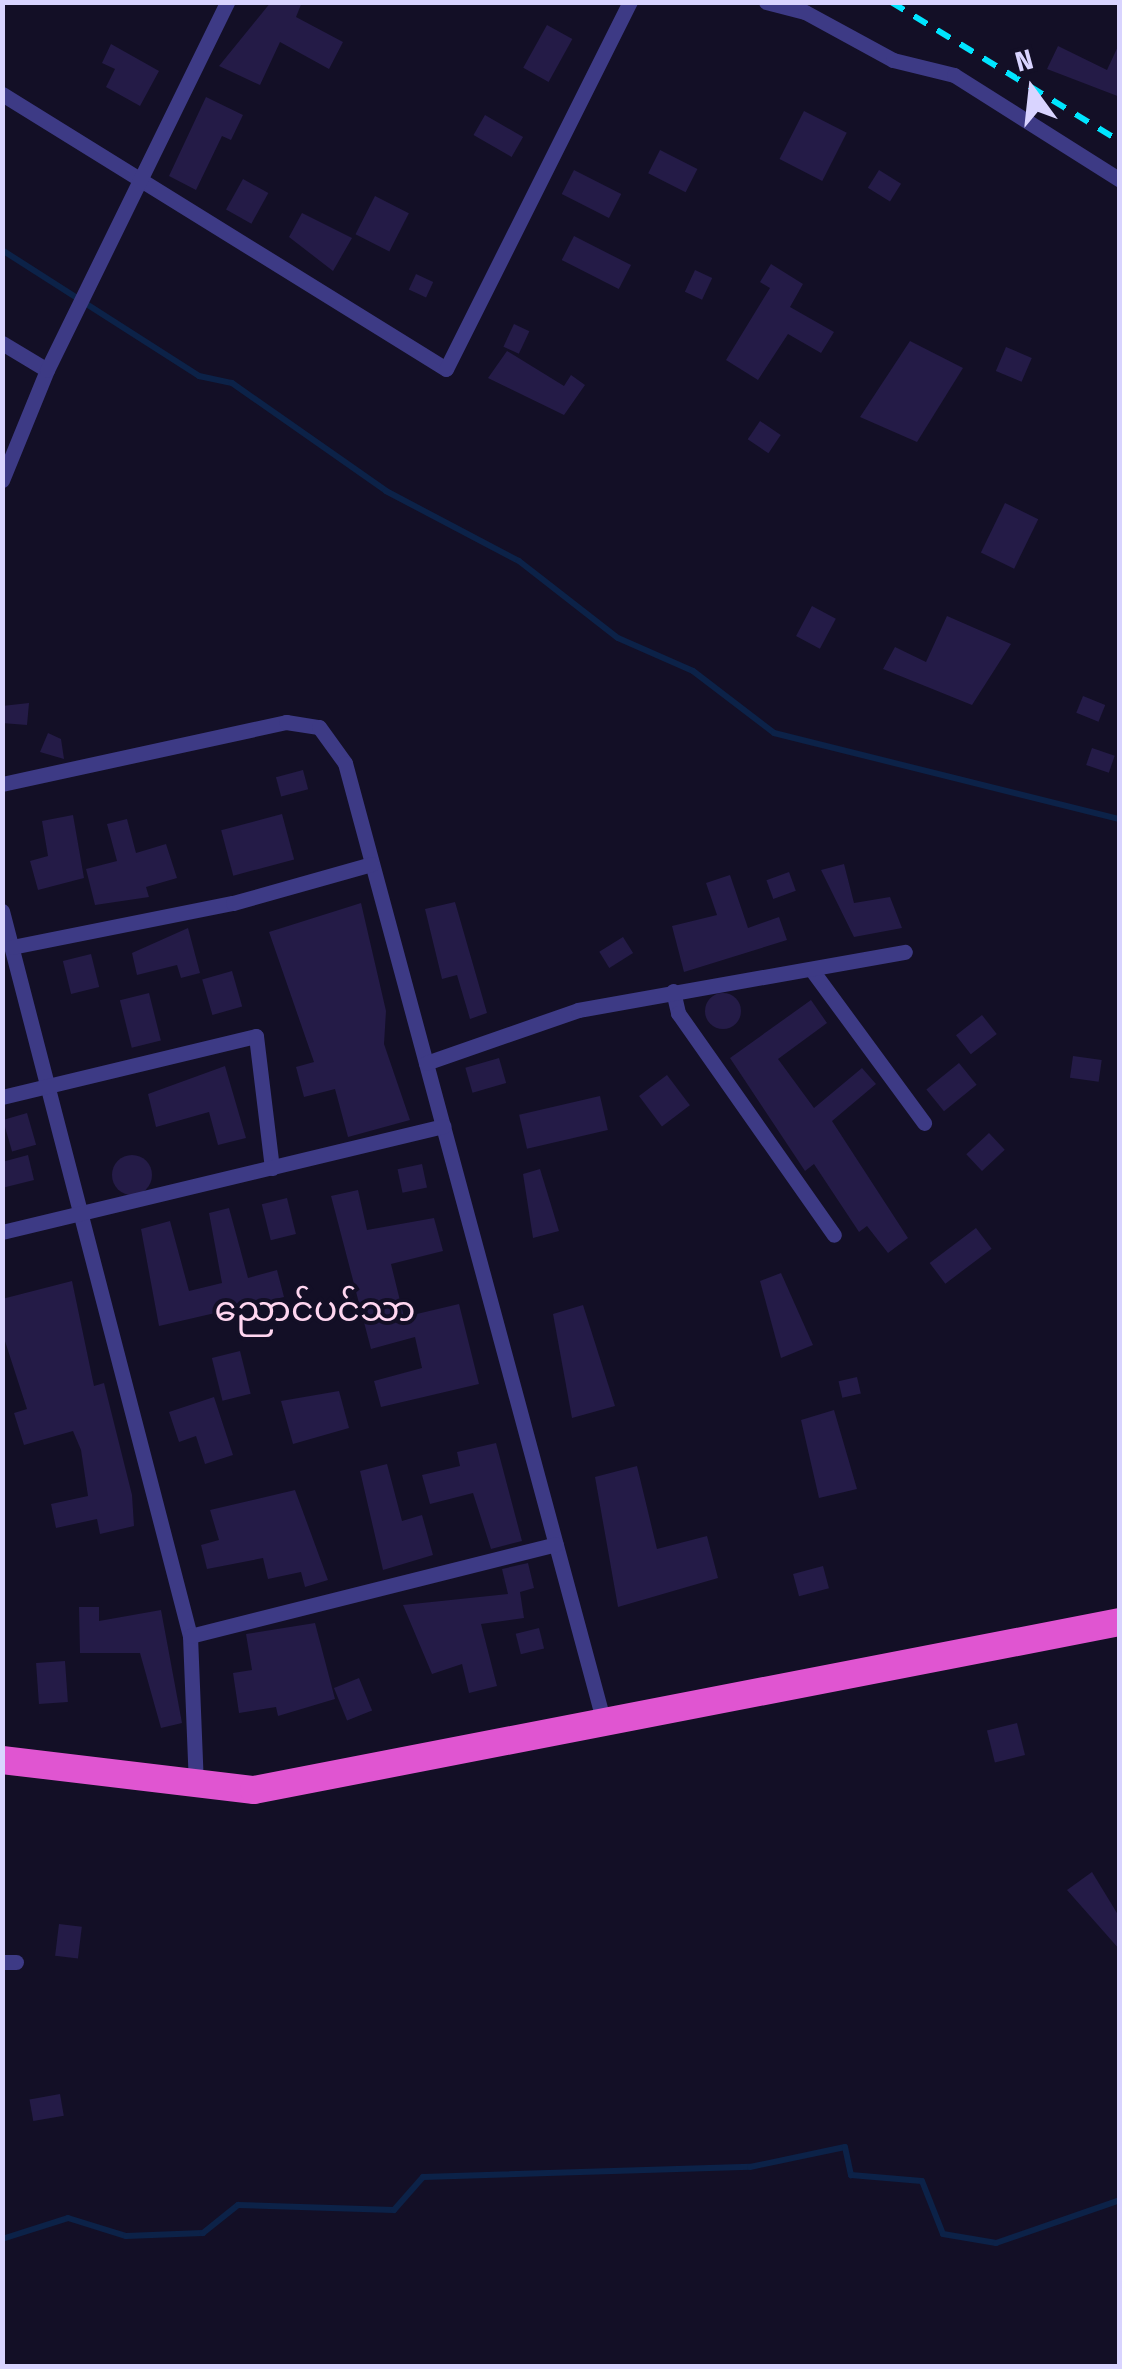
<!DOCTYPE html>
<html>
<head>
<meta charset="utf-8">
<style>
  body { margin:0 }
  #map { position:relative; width:1122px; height:2369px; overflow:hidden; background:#130f26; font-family:"Fira Sans Condensed","Noto Sans Myanmar",sans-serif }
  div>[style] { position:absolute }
  .stream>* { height:6px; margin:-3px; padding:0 3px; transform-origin:3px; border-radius:3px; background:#0c2248 }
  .building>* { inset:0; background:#241b47; transform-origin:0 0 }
  .round { border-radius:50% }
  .minor>* { height:15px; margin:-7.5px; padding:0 7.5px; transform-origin:7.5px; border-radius:7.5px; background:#3d3a85 }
  .trunk>* { height:28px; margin:-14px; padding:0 14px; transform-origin:14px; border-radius:14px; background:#e055d1 }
  .rail>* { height:6px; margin-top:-3px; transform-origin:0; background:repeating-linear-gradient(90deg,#00e5ff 0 15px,transparent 0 27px) }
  span { translate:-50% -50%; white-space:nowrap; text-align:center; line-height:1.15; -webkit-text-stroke:8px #130f26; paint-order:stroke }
  .quarter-label { font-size:35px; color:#ffd6f0 }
  .frame { position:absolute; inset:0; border:5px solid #d9d4ff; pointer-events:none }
  .north { position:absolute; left:982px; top:40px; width:100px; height:100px; -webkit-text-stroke:8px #130f26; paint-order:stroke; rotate:345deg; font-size:28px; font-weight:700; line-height:40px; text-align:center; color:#d9d4ff }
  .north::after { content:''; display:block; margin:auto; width:35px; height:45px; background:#d9d4ff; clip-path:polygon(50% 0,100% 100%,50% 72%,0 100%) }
</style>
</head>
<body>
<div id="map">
  <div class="stream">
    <div style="left:2px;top:250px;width:234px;rotate:32.6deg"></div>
    <div style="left:199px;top:376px;width:34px;rotate:12deg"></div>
    <div style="left:232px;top:383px;width:188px;rotate:35deg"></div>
    <div style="left:386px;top:491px;width:150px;rotate:27.8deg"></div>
    <div style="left:519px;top:561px;width:125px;rotate:37.9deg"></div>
    <div style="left:618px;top:638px;width:82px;rotate:23.7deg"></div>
    <div style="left:693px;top:671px;width:102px;rotate:37.4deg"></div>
    <div style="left:774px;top:733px;width:357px;rotate:14deg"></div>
    <div style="left:2px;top:2239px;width:69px;rotate:-17.7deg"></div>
    <div style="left:68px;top:2218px;width:61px;rotate:17.2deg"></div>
    <div style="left:126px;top:2236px;width:77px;rotate:-2.2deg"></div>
    <div style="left:203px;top:2233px;width:45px;rotate:-38.7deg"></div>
    <div style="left:238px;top:2205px;width:156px;rotate:1.8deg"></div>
    <div style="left:394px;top:2210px;width:44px;rotate:-48.7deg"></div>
    <div style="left:423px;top:2177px;width:327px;rotate:-1.8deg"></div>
    <div style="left:750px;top:2167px;width:97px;rotate:-11.9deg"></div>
    <div style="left:845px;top:2147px;width:29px;rotate:78deg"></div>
    <div style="left:851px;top:2175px;width:71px;rotate:4.8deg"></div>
    <div style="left:922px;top:2181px;width:57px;rotate:68.4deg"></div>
    <div style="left:943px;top:2234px;width:54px;rotate:9.6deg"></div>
    <div style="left:996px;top:2243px;width:131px;rotate:-19.1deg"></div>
  </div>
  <div class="building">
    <div style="clip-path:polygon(271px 2px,302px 2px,296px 17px,343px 42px,329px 69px,280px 42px,260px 85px,219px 66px)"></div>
    <div style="left:547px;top:25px;width:29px;height:49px;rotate:29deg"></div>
    <div style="clip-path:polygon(1120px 42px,1120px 97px,1047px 69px,1058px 46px,1107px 70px)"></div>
    <div style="clip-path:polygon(111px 44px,159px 71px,140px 106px,106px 87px,115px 69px,102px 63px)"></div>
    <div style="clip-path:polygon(206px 97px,243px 115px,231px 140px,222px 136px,196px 190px,169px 176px)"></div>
    <div style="left:804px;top:111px;width:48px;height:54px;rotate:27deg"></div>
    <div style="left:485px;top:115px;width:44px;height:23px;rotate:30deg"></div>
    <div style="left:660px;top:150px;width:42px;height:26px;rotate:27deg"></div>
    <div style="left:574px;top:170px;width:53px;height:27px;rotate:27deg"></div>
    <div style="left:879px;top:170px;width:26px;height:21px;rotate:32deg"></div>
    <div style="left:243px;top:179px;width:29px;height:35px;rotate:29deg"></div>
    <div style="left:375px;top:196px;width:38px;height:43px;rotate:27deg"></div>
    <div style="clip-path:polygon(302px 213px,352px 238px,333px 271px,289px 237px)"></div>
    <div style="left:574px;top:236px;width:64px;height:27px;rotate:27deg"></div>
    <div style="clip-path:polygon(771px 264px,803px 284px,790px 307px,834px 332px,821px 353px,788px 334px,758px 380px,726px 360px,770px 288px,760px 282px)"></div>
    <div style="left:695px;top:270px;width:19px;height:24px;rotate:25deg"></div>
    <div style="left:416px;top:274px;width:19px;height:17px;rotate:25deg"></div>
    <div style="left:514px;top:324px;width:17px;height:25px;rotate:25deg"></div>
    <div style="clip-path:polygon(910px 341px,963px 368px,917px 442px,860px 417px)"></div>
    <div style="left:1006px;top:347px;width:28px;height:26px;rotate:23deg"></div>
    <div style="clip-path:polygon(507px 351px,564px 386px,571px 375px,585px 385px,564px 415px,488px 378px)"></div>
    <div style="left:760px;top:421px;width:25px;height:22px;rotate:34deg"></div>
    <div style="left:1005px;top:503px;width:37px;height:55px;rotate:26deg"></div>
    <div style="left:812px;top:606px;width:27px;height:34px;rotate:28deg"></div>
    <div style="clip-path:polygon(947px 616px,1011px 644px,972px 705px,883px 669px,895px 647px,926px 662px)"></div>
    <div style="left:1083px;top:696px;width:24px;height:18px;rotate:22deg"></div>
    <div style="clip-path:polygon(29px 703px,27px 725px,2px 723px,2px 706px)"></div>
    <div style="clip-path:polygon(48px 733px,61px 739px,64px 759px,40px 752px)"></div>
    <div style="left:1092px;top:748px;width:24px;height:18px;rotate:19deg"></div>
    <div style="left:303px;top:770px;width:20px;height:28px;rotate:75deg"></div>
    <div style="left:282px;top:814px;width:47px;height:63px;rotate:75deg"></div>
    <div style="clip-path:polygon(73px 815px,84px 878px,38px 890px,30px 861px,48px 856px,42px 821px)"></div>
    <div style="clip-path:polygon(127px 819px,136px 853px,166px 844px,177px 878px,146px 887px,149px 897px,95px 905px,86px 869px,117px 861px,107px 824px)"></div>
    <div style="clip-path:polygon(844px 864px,854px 903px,890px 897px,902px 928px,854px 937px,821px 870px)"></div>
    <div style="left:789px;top:872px;width:20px;height:24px;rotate:70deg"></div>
    <div style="clip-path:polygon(730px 875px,748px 928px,779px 917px,787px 940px,684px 972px,672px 926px,717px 915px,706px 883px)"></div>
    <div style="clip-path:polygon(455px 902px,487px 1013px,470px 1019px,457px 975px,442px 979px,425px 909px)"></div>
    <div style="clip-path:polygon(361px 903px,386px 1011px,384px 1044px,410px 1120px,348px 1137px,335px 1089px,304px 1097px,296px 1067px,314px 1062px,269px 932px)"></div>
    <div style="clip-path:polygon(188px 928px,200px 973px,181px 978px,177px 965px,137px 975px,132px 953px)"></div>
    <div style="left:623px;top:937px;width:19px;height:28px;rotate:58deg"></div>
    <div style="left:91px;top:954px;width:34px;height:29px;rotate:76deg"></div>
    <div style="left:232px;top:971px;width:37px;height:31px;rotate:74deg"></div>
    <div style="left:149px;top:993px;width:49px;height:30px;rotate:76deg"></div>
    <div class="round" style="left:705px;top:993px;width:36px;height:36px"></div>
    <div style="clip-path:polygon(811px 1000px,827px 1023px,778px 1059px,814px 1108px,862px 1068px,876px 1084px,832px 1121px,908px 1238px,888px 1253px,867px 1226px,859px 1232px,814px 1164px,805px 1171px,730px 1058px)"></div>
    <div style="left:982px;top:1015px;width:24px;height:33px;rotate:52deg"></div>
    <div style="left:1073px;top:1056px;width:29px;height:22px;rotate:8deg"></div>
    <div style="left:499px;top:1058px;width:26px;height:35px;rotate:74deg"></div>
    <div style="left:959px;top:1063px;width:28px;height:42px;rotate:51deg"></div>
    <div style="clip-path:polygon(225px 1066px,246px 1138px,218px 1145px,209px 1112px,156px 1127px,148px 1094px)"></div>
    <div style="left:667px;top:1075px;width:38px;height:35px;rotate:53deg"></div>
    <div style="left:600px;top:1096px;width:35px;height:83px;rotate:77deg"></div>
    <div style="left:27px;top:1113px;width:33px;height:25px;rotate:74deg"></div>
    <div style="left:989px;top:1133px;width:23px;height:31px;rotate:47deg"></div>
    <div style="clip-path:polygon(28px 1155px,34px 1180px,2px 1188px,2px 1162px)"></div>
    <div class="round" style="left:112px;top:1155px;width:40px;height:40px"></div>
    <div style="left:422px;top:1164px;width:24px;height:25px;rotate:78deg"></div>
    <div style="clip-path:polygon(540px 1169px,559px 1231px,533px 1238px,523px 1174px)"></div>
    <div style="clip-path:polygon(358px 1190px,367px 1230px,434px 1218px,443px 1251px,391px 1264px,404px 1317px,459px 1304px,479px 1384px,381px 1407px,374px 1381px,422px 1368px,415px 1337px,371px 1349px,331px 1196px)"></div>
    <div style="left:287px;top:1198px;width:37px;height:26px;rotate:76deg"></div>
    <div style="clip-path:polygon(229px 1208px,248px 1278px,277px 1270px,284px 1297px,159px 1326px,141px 1229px,170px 1221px,189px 1291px,222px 1283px,209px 1213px)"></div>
    <div style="left:976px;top:1228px;width:26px;height:58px;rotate:53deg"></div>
    <div style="clip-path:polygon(781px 1273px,813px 1345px,781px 1358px,760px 1281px)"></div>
    <div style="clip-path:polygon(72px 1281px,94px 1386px,104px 1383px,132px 1495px,134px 1526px,100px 1534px,97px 1519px,56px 1528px,51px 1504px,88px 1496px,81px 1450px,73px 1431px,24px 1445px,14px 1413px,27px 1409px,2px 1332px,2px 1299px)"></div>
    <div style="clip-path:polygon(583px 1305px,615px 1406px,572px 1418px,553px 1314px)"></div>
    <div style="left:240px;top:1351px;width:44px;height:29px;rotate:76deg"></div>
    <div style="left:857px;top:1377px;width:17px;height:19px;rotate:77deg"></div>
    <div style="clip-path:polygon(339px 1391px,349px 1428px,293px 1444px,281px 1401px)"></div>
    <div style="clip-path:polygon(214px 1397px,233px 1455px,205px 1464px,196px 1436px,179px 1442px,169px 1412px)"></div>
    <div style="clip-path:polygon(834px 1410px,857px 1489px,819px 1498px,801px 1420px)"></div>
    <div style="clip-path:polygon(496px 1443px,522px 1541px,491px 1549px,473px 1493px,430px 1504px,422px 1475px,460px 1466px,457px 1452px)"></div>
    <div style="clip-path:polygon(387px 1464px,402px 1521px,422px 1515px,433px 1555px,383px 1570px,360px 1471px)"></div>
    <div style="clip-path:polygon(637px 1466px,657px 1549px,707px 1536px,718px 1578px,618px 1607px,595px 1477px)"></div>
    <div style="clip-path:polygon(295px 1490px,328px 1580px,305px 1587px,301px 1572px,268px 1579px,263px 1558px,207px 1569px,201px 1545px,219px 1540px,210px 1510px)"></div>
    <div style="clip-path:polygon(528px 1563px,534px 1588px,520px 1592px,524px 1618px,481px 1624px,497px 1686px,469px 1693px,462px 1664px,432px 1674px,403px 1605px,508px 1594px,502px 1569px)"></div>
    <div style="left:823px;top:1566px;width:23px;height:31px;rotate:75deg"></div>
    <div style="clip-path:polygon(79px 1607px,99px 1607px,99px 1621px,161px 1610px,182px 1723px,161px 1728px,140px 1653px,80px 1653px)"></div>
    <div style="clip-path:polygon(315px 1623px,335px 1699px,278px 1716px,276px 1707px,239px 1713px,233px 1673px,252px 1670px,246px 1634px)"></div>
    <div style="left:539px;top:1628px;width:21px;height:24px;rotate:76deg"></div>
    <div style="left:65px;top:1661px;width:41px;height:29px;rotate:86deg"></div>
    <div style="left:359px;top:1678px;width:35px;height:27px;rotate:68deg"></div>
    <div style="left:1017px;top:1723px;width:33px;height:31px;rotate:76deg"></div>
    <div style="clip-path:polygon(1092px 1872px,1120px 1918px,1120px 1950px,1067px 1890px)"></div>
    <div style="left:59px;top:1924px;width:23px;height:32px;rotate:7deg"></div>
    <div style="left:60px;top:2094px;width:22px;height:31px;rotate:80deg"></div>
  </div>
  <div class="minor">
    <div style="left:766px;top:2px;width:40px;rotate:14.4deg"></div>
    <div style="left:805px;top:12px;width:100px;rotate:28.6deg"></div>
    <div style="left:893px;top:60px;width:63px;rotate:13.8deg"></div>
    <div style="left:954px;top:75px;width:196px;rotate:32.3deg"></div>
    <div style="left:2px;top:94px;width:522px;rotate:31.77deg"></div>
    <div style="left:446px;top:369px;width:411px;rotate:-63.4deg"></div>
    <div style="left:2px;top:343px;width:52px;rotate:31deg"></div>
    <div style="left:47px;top:370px;width:119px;rotate:112.2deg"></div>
    <div style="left:47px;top:370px;width:410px;rotate:-63.9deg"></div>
    <div style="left:2px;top:784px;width:291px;rotate:-12.3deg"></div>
    <div style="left:286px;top:722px;width:33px;rotate:9deg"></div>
    <div style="left:319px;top:727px;width:44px;rotate:54.2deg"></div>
    <div style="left:345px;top:763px;width:994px;rotate:74.9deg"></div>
    <div style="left:2px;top:911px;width:749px;rotate:75.46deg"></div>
    <div style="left:190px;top:1636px;width:147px;rotate:87.7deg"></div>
    <div style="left:12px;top:947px;width:225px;rotate:-11.3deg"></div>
    <div style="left:233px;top:903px;width:144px;rotate:-15.7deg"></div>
    <div style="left:814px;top:973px;width:186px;rotate:53.7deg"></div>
    <div style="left:673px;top:991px;width:23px;rotate:77deg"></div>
    <div style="left:678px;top:1013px;width:271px;rotate:54.9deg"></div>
    <div style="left:426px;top:1063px;width:161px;rotate:-19.2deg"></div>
    <div style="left:578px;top:1010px;width:332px;rotate:-10.1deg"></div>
    <div style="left:2px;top:1097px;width:261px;rotate:-13.5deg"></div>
    <div style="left:256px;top:1036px;width:133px;rotate:83.1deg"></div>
    <div style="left:2px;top:1232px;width:454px;rotate:-13.5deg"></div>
    <div style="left:190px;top:1636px;width:377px;rotate:-14.1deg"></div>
    <div style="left:2px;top:1962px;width:14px"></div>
  </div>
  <div class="trunk">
    <div style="left:2px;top:1760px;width:254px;rotate:6.8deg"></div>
    <div style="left:254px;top:1790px;width:882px;rotate:-10.98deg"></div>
  </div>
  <div class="rail">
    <div style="left:891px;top:2px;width:268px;rotate:31.3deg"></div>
  </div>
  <div class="quarter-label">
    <span style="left:315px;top:1309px">ညောင်ပင်သာ</span>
  </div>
  <div class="frame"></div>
  <div class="north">N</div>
</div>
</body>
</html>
